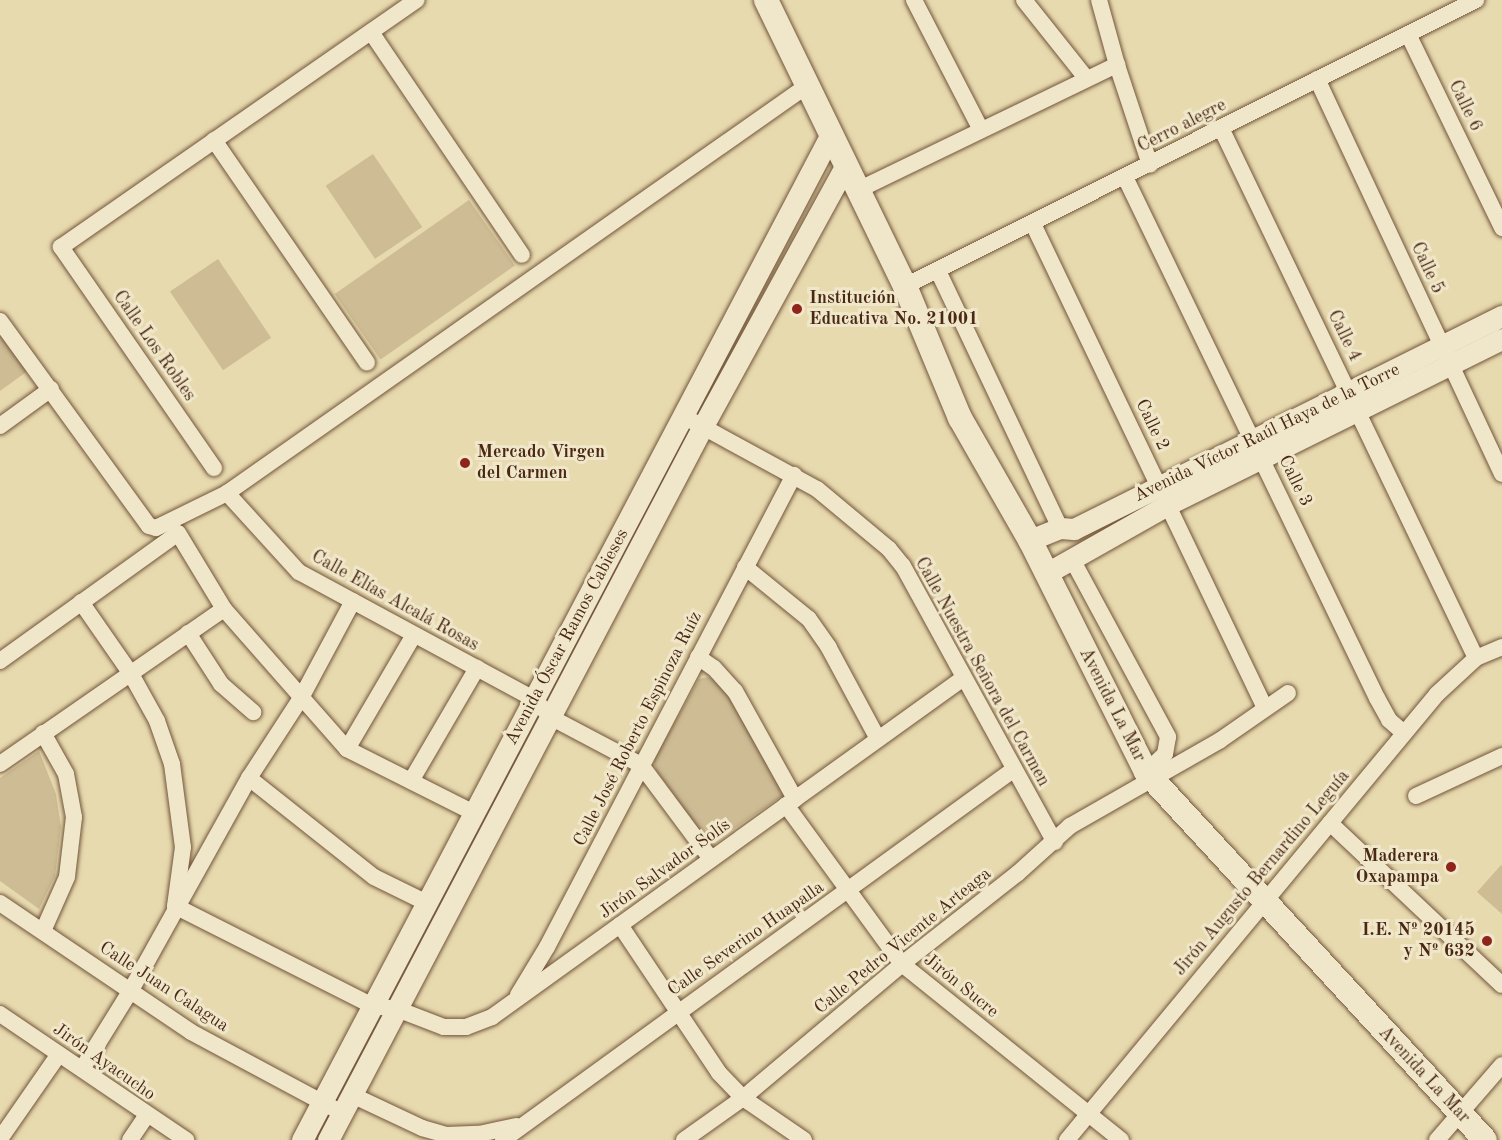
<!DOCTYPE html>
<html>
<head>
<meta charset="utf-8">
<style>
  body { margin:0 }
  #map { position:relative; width:1502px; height:1140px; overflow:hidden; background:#e8daaf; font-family:"Old Standard TT",serif }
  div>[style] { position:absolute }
  .green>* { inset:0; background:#cdbc94; transform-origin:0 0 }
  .roads { filter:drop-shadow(0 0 2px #72553a) drop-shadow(0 0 2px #72553a) }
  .minor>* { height:16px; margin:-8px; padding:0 8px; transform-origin:8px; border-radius:8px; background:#f0e7cb }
  .tertiary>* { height:21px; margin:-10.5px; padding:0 10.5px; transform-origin:10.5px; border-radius:10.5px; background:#f0e7cb }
  .secondary>* { height:24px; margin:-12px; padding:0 12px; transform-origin:12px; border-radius:12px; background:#f0e7cb }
  .dots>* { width:16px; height:16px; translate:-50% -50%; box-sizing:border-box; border:3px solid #f0e7cb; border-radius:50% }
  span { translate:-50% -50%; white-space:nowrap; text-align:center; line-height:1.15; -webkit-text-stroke:6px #f0e7cb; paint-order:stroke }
  .street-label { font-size:18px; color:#4a2913 }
  .poi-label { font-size:18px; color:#4a2913; font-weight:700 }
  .left { translate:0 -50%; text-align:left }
  .right { translate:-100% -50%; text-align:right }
</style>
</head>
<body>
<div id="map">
  <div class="green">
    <div style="left:373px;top:154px;width:88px;height:57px;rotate:56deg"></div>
    <div style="left:469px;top:200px;width:80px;height:164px;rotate:55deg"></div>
    <div style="left:218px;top:259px;width:95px;height:58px;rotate:56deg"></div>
    <div style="clip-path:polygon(0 330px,29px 370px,0 391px)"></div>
    <div style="clip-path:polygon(708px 677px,716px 680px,747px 723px,785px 794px,710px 845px,656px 770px,654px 760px,699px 679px)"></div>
    <div style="clip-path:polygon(39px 751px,56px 794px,61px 827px,55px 876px,39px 909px,0 881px,0 778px)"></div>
    <div style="clip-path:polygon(1501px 865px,1502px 866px,1502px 914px,1477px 892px)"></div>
  </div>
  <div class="roads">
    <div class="minor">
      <div style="left:914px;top:0;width:146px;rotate:62.7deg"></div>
      <div style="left:1024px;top:0;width:100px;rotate:51.5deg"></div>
      <div style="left:371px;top:32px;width:269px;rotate:55.9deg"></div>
      <div style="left:1408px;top:34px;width:216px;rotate:64.1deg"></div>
      <div style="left:1117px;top:65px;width:105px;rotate:71.7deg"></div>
      <div style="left:1317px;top:79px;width:436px;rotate:64.9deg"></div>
      <div style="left:1221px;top:128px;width:588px;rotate:64.31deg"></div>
      <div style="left:214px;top:140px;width:270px;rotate:55.5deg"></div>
      <div style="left:1125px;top:177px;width:579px;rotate:64.19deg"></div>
      <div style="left:1377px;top:698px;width:25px;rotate:61deg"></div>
      <div style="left:1389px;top:720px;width:20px;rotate:41deg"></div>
      <div style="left:858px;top:190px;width:288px;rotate:-25.8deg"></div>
      <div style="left:1117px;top:65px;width:67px;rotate:-105.5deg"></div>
      <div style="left:1033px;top:224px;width:537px;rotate:64.39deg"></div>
      <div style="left:939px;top:273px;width:282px;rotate:64.6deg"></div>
      <div style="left:905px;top:286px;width:639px;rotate:-26.61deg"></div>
      <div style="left:0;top:321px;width:253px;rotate:54deg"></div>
      <div style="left:149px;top:526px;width:7px;rotate:16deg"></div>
      <div style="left:156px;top:528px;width:79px;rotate:-26.2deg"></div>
      <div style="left:227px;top:493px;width:710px;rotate:-35.08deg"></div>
      <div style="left:683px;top:416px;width:153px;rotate:28.6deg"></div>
      <div style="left:817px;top:489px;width:94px;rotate:39.8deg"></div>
      <div style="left:889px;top:549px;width:22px;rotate:51deg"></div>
      <div style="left:903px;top:566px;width:315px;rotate:61.2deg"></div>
      <div style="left:0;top:426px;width:63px;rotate:-36deg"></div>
      <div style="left:214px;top:468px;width:269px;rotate:-124.7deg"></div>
      <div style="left:61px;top:247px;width:433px;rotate:-34.8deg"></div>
      <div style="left:227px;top:493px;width:107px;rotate:47.7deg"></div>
      <div style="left:299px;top:572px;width:267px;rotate:28.4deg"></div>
      <div style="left:534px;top:699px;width:26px;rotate:47deg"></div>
      <div style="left:552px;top:718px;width:101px;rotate:27.8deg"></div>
      <div style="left:641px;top:765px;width:117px;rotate:53.3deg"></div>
      <div style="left:1073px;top:561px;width:200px;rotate:61.6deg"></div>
      <div style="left:1168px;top:737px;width:17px;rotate:100deg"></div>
      <div style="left:1165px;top:754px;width:26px;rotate:137deg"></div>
      <div style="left:745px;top:567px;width:82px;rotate:39.1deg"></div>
      <div style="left:809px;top:619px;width:35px;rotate:55deg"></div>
      <div style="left:829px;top:648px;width:103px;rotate:61.7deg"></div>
      <div style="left:81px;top:602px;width:88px;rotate:55.2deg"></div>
      <div style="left:131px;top:674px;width:54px;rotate:61deg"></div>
      <div style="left:157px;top:721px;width:46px;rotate:70.8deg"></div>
      <div style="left:172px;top:764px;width:84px;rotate:82.5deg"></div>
      <div style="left:183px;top:847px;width:60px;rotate:97.7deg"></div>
      <div style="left:175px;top:906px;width:222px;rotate:26.8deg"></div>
      <div style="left:373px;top:1006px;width:24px;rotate:7deg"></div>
      <div style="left:397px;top:1009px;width:50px;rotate:21deg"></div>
      <div style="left:444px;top:1027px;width:22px"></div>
      <div style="left:466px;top:1027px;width:28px;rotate:-21deg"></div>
      <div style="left:492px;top:1017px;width:579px;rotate:-35.72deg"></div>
      <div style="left:188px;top:633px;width:61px;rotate:57.1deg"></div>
      <div style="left:221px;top:684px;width:43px;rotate:41.2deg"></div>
      <div style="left:698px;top:657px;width:19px;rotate:35deg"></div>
      <div style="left:714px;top:668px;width:31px;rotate:48deg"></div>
      <div style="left:735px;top:691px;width:124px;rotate:60.9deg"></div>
      <div style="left:0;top:661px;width:219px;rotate:-35.7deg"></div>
      <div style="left:178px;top:533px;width:89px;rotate:58.8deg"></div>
      <div style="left:224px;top:609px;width:186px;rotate:48.7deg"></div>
      <div style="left:347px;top:749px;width:142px;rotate:26.7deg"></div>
      <div style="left:43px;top:733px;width:47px;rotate:60.7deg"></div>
      <div style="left:66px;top:774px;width:44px;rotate:79.5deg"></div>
      <div style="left:74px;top:817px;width:60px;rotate:96.7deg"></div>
      <div style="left:67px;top:877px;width:59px;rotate:114deg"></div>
      <div style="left:347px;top:749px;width:132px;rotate:-59.6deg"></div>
      <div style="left:0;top:764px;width:272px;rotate:-34.7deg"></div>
      <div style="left:249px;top:778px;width:159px;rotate:38.4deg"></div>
      <div style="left:374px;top:877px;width:59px;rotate:26.1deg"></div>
      <div style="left:411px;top:781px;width:131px;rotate:-59.7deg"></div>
      <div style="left:1416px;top:796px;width:95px;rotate:-24.9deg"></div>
      <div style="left:786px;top:805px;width:197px;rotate:53.9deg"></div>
      <div style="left:902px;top:964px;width:281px;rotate:38.8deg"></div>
      <div style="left:1330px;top:823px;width:236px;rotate:43.3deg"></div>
      <div style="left:0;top:903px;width:230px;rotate:34deg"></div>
      <div style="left:191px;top:1032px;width:171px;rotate:28.2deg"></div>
      <div style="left:620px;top:925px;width:178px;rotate:56.2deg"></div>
      <div style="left:719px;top:1073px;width:35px;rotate:46deg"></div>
      <div style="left:743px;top:1098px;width:74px;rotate:34.5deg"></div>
      <div style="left:518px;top:995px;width:56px;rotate:-58.9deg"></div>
      <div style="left:547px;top:947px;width:533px;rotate:-62.38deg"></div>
      <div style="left:0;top:1014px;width:225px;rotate:34.1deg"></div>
      <div style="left:82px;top:1069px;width:93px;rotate:-58.2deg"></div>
      <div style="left:131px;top:990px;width:243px;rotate:-60.9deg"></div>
      <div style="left:249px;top:778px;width:95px;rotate:-57deg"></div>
      <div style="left:301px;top:698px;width:110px;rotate:-61.8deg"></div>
      <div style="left:352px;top:1095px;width:77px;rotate:25.2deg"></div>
      <div style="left:422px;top:1128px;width:25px;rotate:16deg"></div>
      <div style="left:446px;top:1135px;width:33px;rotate:-2deg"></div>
      <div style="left:479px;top:1134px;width:38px;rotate:-12deg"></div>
      <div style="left:0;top:1139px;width:103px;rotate:-55.2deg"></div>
      <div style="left:130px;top:1140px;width:29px;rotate:-56deg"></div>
      <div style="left:503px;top:1140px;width:630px;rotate:-35.96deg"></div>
      <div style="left:684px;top:1140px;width:72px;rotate:-35.4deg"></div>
      <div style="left:743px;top:1098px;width:208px;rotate:-40.1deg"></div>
      <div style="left:902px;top:964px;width:147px;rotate:-38.1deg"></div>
      <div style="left:1018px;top:873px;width:70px;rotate:-42.1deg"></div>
      <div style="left:1070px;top:826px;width:172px;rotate:-29.7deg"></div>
      <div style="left:1219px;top:741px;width:84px;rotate:-34.8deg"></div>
      <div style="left:1067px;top:1140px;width:579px;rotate:-50.32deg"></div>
      <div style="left:1437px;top:694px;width:53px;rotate:-42.7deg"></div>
      <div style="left:1476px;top:658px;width:28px;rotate:-23deg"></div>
      <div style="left:1437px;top:1140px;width:99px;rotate:-49.1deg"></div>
    </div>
    <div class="tertiary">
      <div style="left:1030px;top:540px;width:32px;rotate:-22deg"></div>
      <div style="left:1060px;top:528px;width:14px;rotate:4deg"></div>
      <div style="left:1074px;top:529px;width:478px;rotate:-26.5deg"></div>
      <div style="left:1047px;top:573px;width:138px;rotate:-29.5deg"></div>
      <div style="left:1167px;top:505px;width:374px;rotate:-26.4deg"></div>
      <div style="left:302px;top:1140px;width:1137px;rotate:-62.26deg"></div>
      <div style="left:328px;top:1140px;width:806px;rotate:-62.29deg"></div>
      <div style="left:703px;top:426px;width:298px;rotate:-61.3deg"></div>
    </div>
    <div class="secondary">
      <div style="left:766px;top:0;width:318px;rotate:64.1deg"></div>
      <div style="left:905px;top:286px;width:143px;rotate:67.4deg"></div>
      <div style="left:960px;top:418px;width:141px;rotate:60.2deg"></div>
      <div style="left:1030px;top:540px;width:259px;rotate:63.4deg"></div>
      <div style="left:1146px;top:772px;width:500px;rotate:47.35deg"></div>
    </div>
  </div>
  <div class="dots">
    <div style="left:797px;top:309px;background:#8f2418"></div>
    <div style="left:465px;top:463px;background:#8f2418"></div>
    <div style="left:1451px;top:867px;background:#8f2418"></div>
    <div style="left:1487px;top:941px;background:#8f2418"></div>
  </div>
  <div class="street-label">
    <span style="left:1465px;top:106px;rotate:64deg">Calle 6</span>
    <span style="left:1182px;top:126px;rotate:-27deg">Cerro alegre</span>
    <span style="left:1427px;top:268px;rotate:65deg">Calle 5</span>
    <span style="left:1344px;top:336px;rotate:64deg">Calle 4</span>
    <span style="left:154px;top:346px;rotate:55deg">Calle Los Robles</span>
    <span style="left:1152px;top:425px;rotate:64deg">Calle 2</span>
    <span style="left:1267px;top:433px;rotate:-26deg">Avenida Víctor Raúl Haya de la Torre</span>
    <span style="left:1295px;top:481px;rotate:64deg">Calle 3</span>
    <span style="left:395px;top:601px;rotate:29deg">Calle Elías Alcalá Rosas</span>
    <span style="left:567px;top:637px;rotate:-62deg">Avenida Óscar Ramos Cabieses</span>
    <span style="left:982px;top:672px;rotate:61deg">Calle Nuestra Señora del Carmen</span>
    <span style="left:1112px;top:705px;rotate:63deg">Avenida La Mar</span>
    <span style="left:638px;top:729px;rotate:-63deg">Calle José Roberto Espinoza Ruíz</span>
    <span style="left:665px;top:869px;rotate:-36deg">Jirón Salvador Solís</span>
    <span style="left:1262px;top:873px;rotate:-50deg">Jirón Augusto Bernardino Leguía</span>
    <span style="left:746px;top:939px;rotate:-35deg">Calle Severino Huapalla</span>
    <span style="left:903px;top:941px;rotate:-39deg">Calle Pedro Vicente Arteaga</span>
    <span style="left:961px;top:986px;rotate:39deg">Jirón Sucre</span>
    <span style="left:164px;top:987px;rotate:33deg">Calle Juan Calagua</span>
    <span style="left:104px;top:1062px;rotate:35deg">Jirón Ayacucho</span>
    <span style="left:1424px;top:1075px;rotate:47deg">Avenida La Mar</span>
  </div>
  <div class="poi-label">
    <span class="left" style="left:809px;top:309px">Institución<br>Educativa No. 21001</span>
    <span class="left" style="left:477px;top:463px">Mercado Virgen<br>del Carmen</span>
    <span class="right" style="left:1439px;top:867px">Maderera<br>Oxapampa</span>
    <span class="right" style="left:1475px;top:941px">I.E. Nº 20145<br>y Nº 632</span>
  </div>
</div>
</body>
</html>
